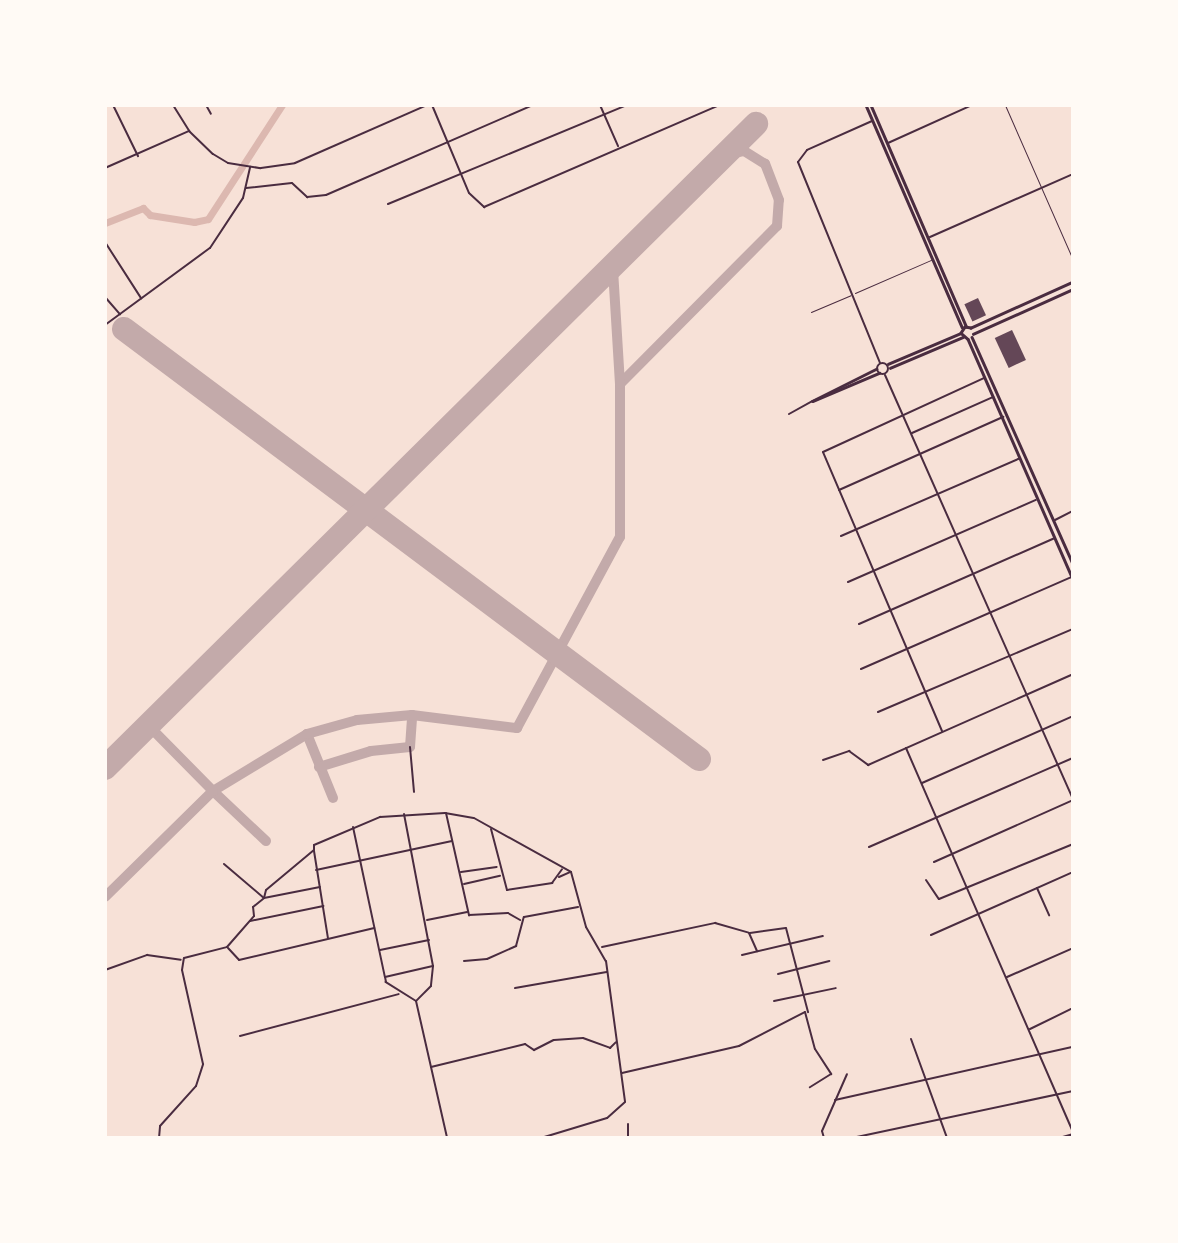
<!DOCTYPE html>
<html>
<head>
<meta charset="utf-8">
<style>
  body { margin:0 }
  #map { position:relative; width:1178px; height:1243px; overflow:hidden; background:#f7e1d7; font-family:Spectral,serif }
  div>[style] { position:absolute }
  .river>* { height:7px; margin:-3.5px; padding:0 3.5px; transform-origin:3.5px; border-radius:3.5px; background:#dcb8b0 }
  .taxiway>* { height:10px; margin:-5px; padding:0 5px; transform-origin:5px; border-radius:5px; background:#c3aaaa }
  .runway>* { height:24px; margin:-12px; padding:0 12px; transform-origin:12px; border-radius:12px; background:#c3aaaa }
  .building>* { inset:0; background:#644757; transform-origin:0 0 }
  .service>* { height:1px; margin:-0.5px; padding:0 0.5px; transform-origin:0.5px; border-radius:0.5px; background:#4a2c40 }
  .minor>* { height:2px; margin:-1px; padding:0 1px; transform-origin:1px; border-radius:1px; background:#4a2c40 }
  .tertiary>* { height:2px; margin:-1px; padding:0 1px; transform-origin:1px; border-radius:1px; background:#4a2c40 }
  .secondary>* { height:2.5px; margin:-1.25px; padding:0 1.25px; transform-origin:1.25px; border-radius:1.25px; background:#4a2c40 }
  .secondary>.ring { margin:-1.25px; padding:0; box-sizing:content-box; background:none; border:2.5px solid #4a2c40; border-radius:50% }
  span { translate:-50% -50%; white-space:nowrap; text-align:center; line-height:1.15; -webkit-text-stroke:7px #fffaf5; paint-order:stroke }
  .frame { position:absolute; inset:0; border:107px solid #fffaf5; pointer-events:none }
</style>
</head>
<body>
<div id="map">
  <div class="river">
    <div style="left:105px;top:223px;width:41px;rotate:-21.5deg"></div>
    <div style="left:143px;top:208px;width:10px;rotate:45deg"></div>
    <div style="left:150px;top:215px;width:45px;rotate:9deg"></div>
    <div style="left:194px;top:222px;width:14px;rotate:-12deg"></div>
    <div style="left:208px;top:219px;width:136px;rotate:-57deg"></div>
  </div>
  <div class="taxiway">
    <div style="left:620px;top:384px;width:223px;rotate:-45.2deg"></div>
    <div style="left:777px;top:226px;width:26px;rotate:-86deg"></div>
    <div style="left:779px;top:200px;width:39px;rotate:-111deg"></div>
    <div style="left:765px;top:164px;width:25px;rotate:-148deg"></div>
    <div style="left:744px;top:151px;width:22px;rotate:167deg"></div>
    <div style="left:307px;top:734px;width:69px;rotate:67.9deg"></div>
    <div style="left:319px;top:767px;width:54px;rotate:-17.1deg"></div>
    <div style="left:371px;top:751px;width:39px;rotate:-6deg"></div>
    <div style="left:410px;top:747px;width:32px;rotate:-86deg"></div>
    <div style="left:266px;top:841px;width:73px;rotate:-136.7deg"></div>
    <div style="left:213px;top:791px;width:110px;rotate:-31.2deg"></div>
    <div style="left:307px;top:734px;width:52px;rotate:-15.6deg"></div>
    <div style="left:357px;top:720px;width:55px;rotate:-5.2deg"></div>
    <div style="left:412px;top:715px;width:106px;rotate:7.1deg"></div>
    <div style="left:517px;top:728px;width:217px;rotate:-61.7deg"></div>
    <div style="left:620px;top:537px;width:153px;rotate:-90deg"></div>
    <div style="left:620px;top:384px;width:114px;rotate:-93.5deg"></div>
    <div style="left:105px;top:897px;width:151px;rotate:-44.5deg"></div>
    <div style="left:213px;top:791px;width:93px;rotate:-134.6deg"></div>
  </div>
  <div class="runway">
    <div style="left:124px;top:329px;width:718px;rotate:36.79deg"></div>
    <div style="left:105px;top:768px;width:916px;rotate:-44.69deg"></div>
  </div>
  <div class="building">
    <div style="left:978px;top:298px;width:19px;height:15px;rotate:65deg"></div>
    <div style="left:1012px;top:330px;width:33px;height:19px;rotate:65deg"></div>
  </div>
  <div class="service">
    <div style="left:1005px;top:105px;width:169px;rotate:66.3deg"></div>
    <div style="left:855px;top:293px;width:83px;rotate:-23.5deg"></div>
    <div style="left:811px;top:312px;width:43px;rotate:-23deg"></div>
  </div>
  <div class="minor">
    <div style="left:113px;top:105px;width:57px;rotate:63.9deg"></div>
    <div style="left:173px;top:105px;width:31px;rotate:58deg"></div>
    <div style="left:189px;top:131px;width:33px;rotate:44deg"></div>
    <div style="left:213px;top:154px;width:17px;rotate:31deg"></div>
    <div style="left:228px;top:163px;width:33px;rotate:9deg"></div>
    <div style="left:261px;top:168px;width:34px;rotate:-8deg"></div>
    <div style="left:295px;top:163px;width:144px;rotate:-23.7deg"></div>
    <div style="left:206px;top:105px;width:10px;rotate:61deg"></div>
    <div style="left:432px;top:105px;width:95px;rotate:67.2deg"></div>
    <div style="left:469px;top:193px;width:21px;rotate:43deg"></div>
    <div style="left:484px;top:207px;width:257px;rotate:-23.4deg"></div>
    <div style="left:600px;top:105px;width:45px;rotate:66.3deg"></div>
    <div style="left:888px;top:143px;width:92px;rotate:-24.3deg"></div>
    <div style="left:246px;top:188px;width:46px;rotate:-6.2deg"></div>
    <div style="left:292px;top:183px;width:21px;rotate:43deg"></div>
    <div style="left:307px;top:197px;width:19px;rotate:-6deg"></div>
    <div style="left:326px;top:195px;width:226px;rotate:-23.5deg"></div>
    <div style="left:388px;top:204px;width:259px;rotate:-22.5deg"></div>
    <div style="left:930px;top:237px;width:156px;rotate:-23.8deg"></div>
    <div style="left:105px;top:242px;width:67px;rotate:57.3deg"></div>
    <div style="left:105px;top:297px;width:23px;rotate:49deg"></div>
    <div style="left:105px;top:325px;width:130px;rotate:-36.3deg"></div>
    <div style="left:210px;top:248px;width:60px;rotate:-56.6deg"></div>
    <div style="left:243px;top:198px;width:32px;rotate:-77deg"></div>
    <div style="left:789px;top:414px;width:26px;rotate:-29deg"></div>
    <div style="left:912px;top:433px;width:89px;rotate:-24deg"></div>
    <div style="left:839px;top:490px;width:180px;rotate:-24deg"></div>
    <div style="left:841px;top:536px;width:195px;rotate:-23.5deg"></div>
    <div style="left:848px;top:582px;width:205px;rotate:-23.6deg"></div>
    <div style="left:859px;top:624px;width:212px;rotate:-23.7deg"></div>
    <div style="left:878px;top:712px;width:212px;rotate:-23.1deg"></div>
    <div style="left:942px;top:731px;width:303px;rotate:-113.1deg"></div>
    <div style="left:823px;top:452px;width:177px;rotate:-24.7deg"></div>
    <div style="left:410px;top:747px;width:45px;rotate:84.9deg"></div>
    <div style="left:823px;top:760px;width:28px;rotate:-19deg"></div>
    <div style="left:849px;top:751px;width:24px;rotate:36deg"></div>
    <div style="left:868px;top:765px;width:224px;rotate:-23.9deg"></div>
    <div style="left:922px;top:783px;width:165px;rotate:-23.9deg"></div>
    <div style="left:446px;top:813px;width:105px;rotate:77.3deg"></div>
    <div style="left:469px;top:915px;width:39px;rotate:-3deg"></div>
    <div style="left:508px;top:913px;width:14px;rotate:30deg"></div>
    <div style="left:404px;top:814px;width:155px;rotate:79.2deg"></div>
    <div style="left:353px;top:827px;width:153px;rotate:78deg"></div>
    <div style="left:491px;top:829px;width:63px;rotate:75.3deg"></div>
    <div style="left:507px;top:890px;width:46px;rotate:-8.8deg"></div>
    <div style="left:552px;top:883px;width:17px;rotate:-54deg"></div>
    <div style="left:869px;top:847px;width:223px;rotate:-23.6deg"></div>
    <div style="left:314px;top:851px;width:88px;rotate:80.9deg"></div>
    <div style="left:934px;top:862px;width:152px;rotate:-24deg"></div>
    <div style="left:224px;top:864px;width:52px;rotate:40.4deg"></div>
    <div style="left:264px;top:898px;width:57px;rotate:-11.1deg"></div>
    <div style="left:316px;top:870px;width:139px;rotate:-12deg"></div>
    <div style="left:461px;top:872px;width:36px;rotate:-8deg"></div>
    <div style="left:559px;top:877px;width:12px;rotate:-24deg"></div>
    <div style="left:926px;top:880px;width:23px;rotate:56deg"></div>
    <div style="left:939px;top:899px;width:145px;rotate:-22.3deg"></div>
    <div style="left:464px;top:884px;width:37px;rotate:-13deg"></div>
    <div style="left:1037px;top:888px;width:30px;rotate:66deg"></div>
    <div style="left:427px;top:920px;width:41px;rotate:-11.3deg"></div>
    <div style="left:250px;top:921px;width:75px;rotate:-11.6deg"></div>
    <div style="left:750px;top:933px;width:36px;rotate:-8deg"></div>
    <div style="left:786px;top:928px;width:87px;rotate:75.3deg"></div>
    <div style="left:931px;top:935px;width:155px;rotate:-23.9deg"></div>
    <div style="left:602px;top:947px;width:116px;rotate:-12deg"></div>
    <div style="left:715px;top:923px;width:35px;rotate:16deg"></div>
    <div style="left:749px;top:933px;width:20px;rotate:66deg"></div>
    <div style="left:228px;top:948px;width:16px;rotate:47deg"></div>
    <div style="left:239px;top:960px;width:139px;rotate:-13.3deg"></div>
    <div style="left:380px;top:950px;width:50px;rotate:-11.5deg"></div>
    <div style="left:742px;top:955px;width:83px;rotate:-13.2deg"></div>
    <div style="left:464px;top:961px;width:23px;rotate:-5deg"></div>
    <div style="left:487px;top:959px;width:32px;rotate:-24deg"></div>
    <div style="left:516px;top:946px;width:30px;rotate:-75deg"></div>
    <div style="left:524px;top:917px;width:55px;rotate:-10.5deg"></div>
    <div style="left:433px;top:966px;width:20px;rotate:96deg"></div>
    <div style="left:431px;top:986px;width:21px;rotate:135deg"></div>
    <div style="left:416px;top:1001px;width:36px;rotate:-148deg"></div>
    <div style="left:386px;top:982px;width:5px;rotate:-101deg"></div>
    <div style="left:385px;top:977px;width:49px;rotate:-12.9deg"></div>
    <div style="left:105px;top:970px;width:45px;rotate:-19.7deg"></div>
    <div style="left:147px;top:955px;width:34px;rotate:8deg"></div>
    <div style="left:778px;top:974px;width:53px;rotate:-14.3deg"></div>
    <div style="left:1007px;top:977px;width:72px;rotate:-23.7deg"></div>
    <div style="left:515px;top:988px;width:93px;rotate:-9.9deg"></div>
    <div style="left:416px;top:1001px;width:140px;rotate:77.2deg"></div>
    <div style="left:774px;top:1001px;width:63px;rotate:-11.8deg"></div>
    <div style="left:1030px;top:1029px;width:48px;rotate:-26deg"></div>
    <div style="left:240px;top:1036px;width:164px;rotate:-14.8deg"></div>
    <div style="left:911px;top:1039px;width:105px;rotate:70deg"></div>
    <div style="left:431px;top:1067px;width:97px;rotate:-13.7deg"></div>
    <div style="left:525px;top:1044px;width:11px;rotate:34deg"></div>
    <div style="left:534px;top:1050px;width:22px;rotate:-27deg"></div>
    <div style="left:554px;top:1040px;width:29px;rotate:-4deg"></div>
    <div style="left:583px;top:1038px;width:29px;rotate:20deg"></div>
    <div style="left:610px;top:1048px;width:8px;rotate:-45deg"></div>
    <div style="left:622px;top:1073px;width:120px;rotate:-13deg"></div>
    <div style="left:739px;top:1046px;width:74px;rotate:-27.3deg"></div>
    <div style="left:805px;top:1012px;width:38px;rotate:75deg"></div>
    <div style="left:815px;top:1049px;width:30px;rotate:57deg"></div>
    <div style="left:831px;top:1074px;width:25px;rotate:148deg"></div>
    <div style="left:835px;top:1100px;width:244px;rotate:-12.6deg"></div>
    <div style="left:159px;top:1138px;width:12px;rotate:-85deg"></div>
    <div style="left:160px;top:1126px;width:54px;rotate:-48deg"></div>
    <div style="left:196px;top:1086px;width:23px;rotate:-72deg"></div>
    <div style="left:203px;top:1064px;width:96px;rotate:-102.6deg"></div>
    <div style="left:182px;top:970px;width:12px;rotate:-81deg"></div>
    <div style="left:184px;top:958px;width:44px;rotate:-14.3deg"></div>
    <div style="left:227px;top:947px;width:41px;rotate:-48.9deg"></div>
    <div style="left:254px;top:916px;width:9px;rotate:-96deg"></div>
    <div style="left:253px;top:907px;width:14px;rotate:-39deg"></div>
    <div style="left:264px;top:898px;width:8px;rotate:-76deg"></div>
    <div style="left:266px;top:890px;width:62px;rotate:-39.8deg"></div>
    <div style="left:314px;top:850px;width:5px;rotate:-90deg"></div>
    <div style="left:314px;top:845px;width:72px;rotate:-23deg"></div>
    <div style="left:380px;top:817px;width:65px;rotate:-3.5deg"></div>
    <div style="left:445px;top:813px;width:29px;rotate:10deg"></div>
    <div style="left:474px;top:818px;width:111px;rotate:29.1deg"></div>
    <div style="left:571px;top:872px;width:57px;rotate:74.7deg"></div>
    <div style="left:586px;top:927px;width:39px;rotate:60deg"></div>
    <div style="left:606px;top:961px;width:142px;rotate:82.3deg"></div>
    <div style="left:625px;top:1102px;width:24px;rotate:138deg"></div>
    <div style="left:607px;top:1118px;width:69px;rotate:163.1deg"></div>
    <div style="left:628px;top:1138px;width:14px;rotate:-90deg"></div>
    <div style="left:824px;top:1138px;width:7px;rotate:-106deg"></div>
    <div style="left:822px;top:1131px;width:62px;rotate:-66.3deg"></div>
    <div style="left:852px;top:1138px;width:226px;rotate:-12deg"></div>
  </div>
  <div class="tertiary">
    <div style="left:872px;top:121px;width:71px;rotate:156deg"></div>
    <div style="left:807px;top:150px;width:15px;rotate:127deg"></div>
    <div style="left:798px;top:162px;width:217px;rotate:67.8deg"></div>
    <div style="left:105px;top:168px;width:92px;rotate:-23.8deg"></div>
    <div style="left:885px;top:375px;width:464px;rotate:66.1deg"></div>
    <div style="left:1055px;top:520px;width:20px;rotate:-27deg"></div>
    <div style="left:861px;top:669px;width:230px;rotate:-23.6deg"></div>
    <div style="left:906px;top:748px;width:419px;rotate:66.5deg"></div>
  </div>
  <div class="secondary">
    <div style="left:866px;top:105px;width:242px;rotate:66.6deg"></div>
    <div style="left:871px;top:105px;width:241px;rotate:66.7deg"></div>
    <div style="left:1073px;top:282px;width:112px;rotate:155.7deg"></div>
    <div style="left:971px;top:328px;width:6px;rotate:-171deg"></div>
    <div style="left:965px;top:327px;width:7px;rotate:124deg"></div>
    <div style="left:961px;top:333px;width:9px;rotate:41deg"></div>
    <div style="left:968px;top:339px;width:262px;rotate:66.4deg"></div>
    <div style="left:973px;top:334px;width:110px;rotate:-24.2deg"></div>
    <div style="left:972px;top:337px;width:248px;rotate:66deg"></div>
    <div class="ring" style="left:877px;top:363px;width:9.5px;height:9.5px"></div>
    <div style="left:888px;top:364px;width:79px;rotate:-23deg"></div>
    <div style="left:890px;top:368px;width:79px;rotate:-23deg"></div>
    <div style="left:877px;top:369px;width:72px;rotate:153.4deg"></div>
    <div style="left:813px;top:401px;width:72px;rotate:-23deg"></div>
    <div style="left:1059px;top:1138px;width:15px;rotate:-16deg"></div>
  </div>
  <div class="frame"></div>
</div>
</body>
</html>
